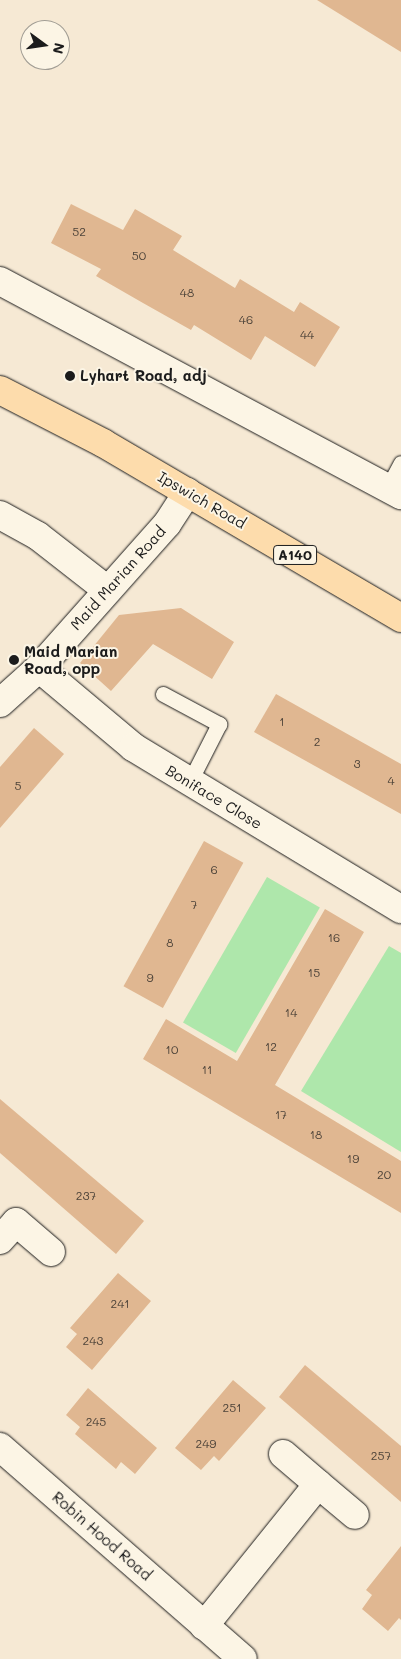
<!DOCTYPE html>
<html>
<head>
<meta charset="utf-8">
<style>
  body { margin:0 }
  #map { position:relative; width:401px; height:1659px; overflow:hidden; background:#f6e9d4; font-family:Mali,sans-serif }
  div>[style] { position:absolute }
  .green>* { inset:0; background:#aee7ab; transform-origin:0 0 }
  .building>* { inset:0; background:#e0b791; transform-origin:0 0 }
  .roads { filter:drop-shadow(0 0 1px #1c1c1c) drop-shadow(0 0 1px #1c1c1c) }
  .service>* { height:15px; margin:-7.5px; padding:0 7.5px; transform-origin:7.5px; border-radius:7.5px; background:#fcf5e5 }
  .minor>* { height:28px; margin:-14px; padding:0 14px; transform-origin:14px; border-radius:14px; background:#fcf5e5 }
  .trunk>* { height:28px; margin:-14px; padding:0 14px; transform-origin:14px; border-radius:14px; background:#fddcac }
  .dots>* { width:14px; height:14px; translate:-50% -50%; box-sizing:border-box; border:2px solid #fcf5e5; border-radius:50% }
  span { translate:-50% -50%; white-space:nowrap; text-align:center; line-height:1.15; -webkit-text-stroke:4px #fcf5e5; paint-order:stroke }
  .number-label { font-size:12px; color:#4d4339 }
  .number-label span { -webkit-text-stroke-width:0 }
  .shield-label span { padding:1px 4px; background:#fcf5e5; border:1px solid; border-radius:4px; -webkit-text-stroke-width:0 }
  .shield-label { font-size:14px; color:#1c1c1c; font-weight:700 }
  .poi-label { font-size:15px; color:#1c1c1c; font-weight:700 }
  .left { translate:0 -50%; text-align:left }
  .street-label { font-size:15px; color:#1c1c1c }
  .north { position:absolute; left:20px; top:20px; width:50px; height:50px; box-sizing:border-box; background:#fcf5e5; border:1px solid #a29e95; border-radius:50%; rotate:104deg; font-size:14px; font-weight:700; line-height:20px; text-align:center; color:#1c1c1c }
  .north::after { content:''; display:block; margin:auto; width:18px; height:22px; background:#1c1c1c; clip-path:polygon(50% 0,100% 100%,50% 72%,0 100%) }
</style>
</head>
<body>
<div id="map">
  <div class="green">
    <div style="left:267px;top:877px;width:61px;height:168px;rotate:30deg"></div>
    <div style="clip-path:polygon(389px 946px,401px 953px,401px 1152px,301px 1091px)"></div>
  </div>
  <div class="building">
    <div style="clip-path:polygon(317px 0,401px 0,401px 52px)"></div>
    <div style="clip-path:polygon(71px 204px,123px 230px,135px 209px,182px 236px,173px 250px,235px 288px,240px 279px,294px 312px,300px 302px,340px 327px,315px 367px,265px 336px,251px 360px,194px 325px,191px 330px,143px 303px,96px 276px,101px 269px,51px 243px)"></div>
    <div style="clip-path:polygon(181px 608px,234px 642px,212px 679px,153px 644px,111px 691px,80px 663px,119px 615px)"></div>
    <div style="clip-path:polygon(276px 694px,401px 764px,401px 814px,254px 732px)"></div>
    <div style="clip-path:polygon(34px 728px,64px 754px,0 828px,0 767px)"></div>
    <div style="left:204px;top:841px;width:45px;height:166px;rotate:29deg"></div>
    <div style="clip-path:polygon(325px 909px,364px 932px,275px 1085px,401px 1161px,401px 1213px,143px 1059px,166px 1019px,237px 1061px)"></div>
    <div style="clip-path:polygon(0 1099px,144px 1221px,116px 1254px,0 1153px)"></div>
    <div style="clip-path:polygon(118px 1273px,151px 1301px,92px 1370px,66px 1347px,77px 1334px,70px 1328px)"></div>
    <div style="clip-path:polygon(305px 1365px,401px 1446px,401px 1502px,279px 1397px)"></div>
    <div style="clip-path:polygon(233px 1380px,266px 1408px,219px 1461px,214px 1456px,201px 1470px,175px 1448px)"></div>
    <div style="clip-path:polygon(88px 1388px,157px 1448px,135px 1474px,121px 1462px,116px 1469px,75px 1434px,80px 1427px,66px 1415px)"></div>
    <div style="clip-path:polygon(401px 1546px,401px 1620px,399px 1618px,388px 1631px,362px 1609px,372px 1595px,366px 1590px)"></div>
  </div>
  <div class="roads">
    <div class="service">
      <div style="left:388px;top:487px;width:27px;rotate:-62deg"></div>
      <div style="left:163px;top:694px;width:64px;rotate:28.2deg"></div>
      <div style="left:219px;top:724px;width:66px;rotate:117deg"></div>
    </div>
    <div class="minor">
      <div style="left:0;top:281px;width:455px;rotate:28.1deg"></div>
      <div style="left:0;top:515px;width:43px;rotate:28.9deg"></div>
      <div style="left:38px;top:536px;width:86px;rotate:37.9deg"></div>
      <div style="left:39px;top:668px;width:123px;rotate:40deg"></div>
      <div style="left:133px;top:747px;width:313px;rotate:31.2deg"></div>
      <div style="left:0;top:703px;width:52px;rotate:-41.9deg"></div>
      <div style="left:39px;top:668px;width:193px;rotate:-48.4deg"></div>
      <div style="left:167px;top:524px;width:38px;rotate:-57deg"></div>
      <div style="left:0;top:1240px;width:24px;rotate:-48deg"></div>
      <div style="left:16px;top:1222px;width:46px;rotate:40.6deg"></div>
      <div style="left:0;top:1447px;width:322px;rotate:41.1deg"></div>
      <div style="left:283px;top:1454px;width:46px;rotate:40.6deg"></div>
      <div style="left:204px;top:1626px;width:182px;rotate:-51.2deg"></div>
      <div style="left:318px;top:1484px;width:48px;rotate:40deg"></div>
    </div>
    <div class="trunk">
      <div style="left:0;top:390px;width:116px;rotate:27.2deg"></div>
      <div style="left:103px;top:443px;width:346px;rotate:30.4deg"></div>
    </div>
  </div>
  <div class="dots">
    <div style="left:70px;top:376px;background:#1c1c1c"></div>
    <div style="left:14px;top:660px;background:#1c1c1c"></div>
  </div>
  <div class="number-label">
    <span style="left:79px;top:232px">52</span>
    <span style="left:139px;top:256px">50</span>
    <span style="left:187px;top:293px">48</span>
    <span style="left:246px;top:320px">46</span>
    <span style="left:307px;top:335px">44</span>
    <span style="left:282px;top:722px">1</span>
    <span style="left:317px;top:742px">2</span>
    <span style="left:357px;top:764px">3</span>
    <span style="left:391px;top:781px">4</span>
    <span style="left:18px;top:786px">5</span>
    <span style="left:214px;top:870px">6</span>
    <span style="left:194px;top:905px">7</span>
    <span style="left:334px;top:938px">16</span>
    <span style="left:170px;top:943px">8</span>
    <span style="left:314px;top:973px">15</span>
    <span style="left:150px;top:978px">9</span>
    <span style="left:291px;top:1013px">14</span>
    <span style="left:271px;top:1047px">12</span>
    <span style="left:172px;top:1050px">10</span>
    <span style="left:207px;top:1070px">11</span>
    <span style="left:281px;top:1115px">17</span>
    <span style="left:316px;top:1135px">18</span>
    <span style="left:353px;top:1159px">19</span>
    <span style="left:384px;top:1175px">20</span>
    <span style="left:86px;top:1196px">237</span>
    <span style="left:120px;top:1304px">241</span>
    <span style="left:93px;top:1341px">243</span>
    <span style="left:232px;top:1408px">251</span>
    <span style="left:96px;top:1422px">245</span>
    <span style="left:206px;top:1444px">249</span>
    <span style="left:381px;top:1456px">257</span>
  </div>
  <div class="shield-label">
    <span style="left:295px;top:555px">A140</span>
  </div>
  <div class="poi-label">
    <span class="left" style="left:80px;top:376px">Lyhart Road, adj</span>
    <span class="left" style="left:24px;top:660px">Maid Marian<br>Road, opp</span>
  </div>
  <div class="street-label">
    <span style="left:202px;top:500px;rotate:30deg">Ipswich Road</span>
    <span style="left:118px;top:578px;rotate:-48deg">Maid Marian Road</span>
    <span style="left:214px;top:797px;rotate:31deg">Boniface Close</span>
    <span style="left:102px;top:1536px;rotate:41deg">Robin Hood Road</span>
  </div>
  <div class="north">N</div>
</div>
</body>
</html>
